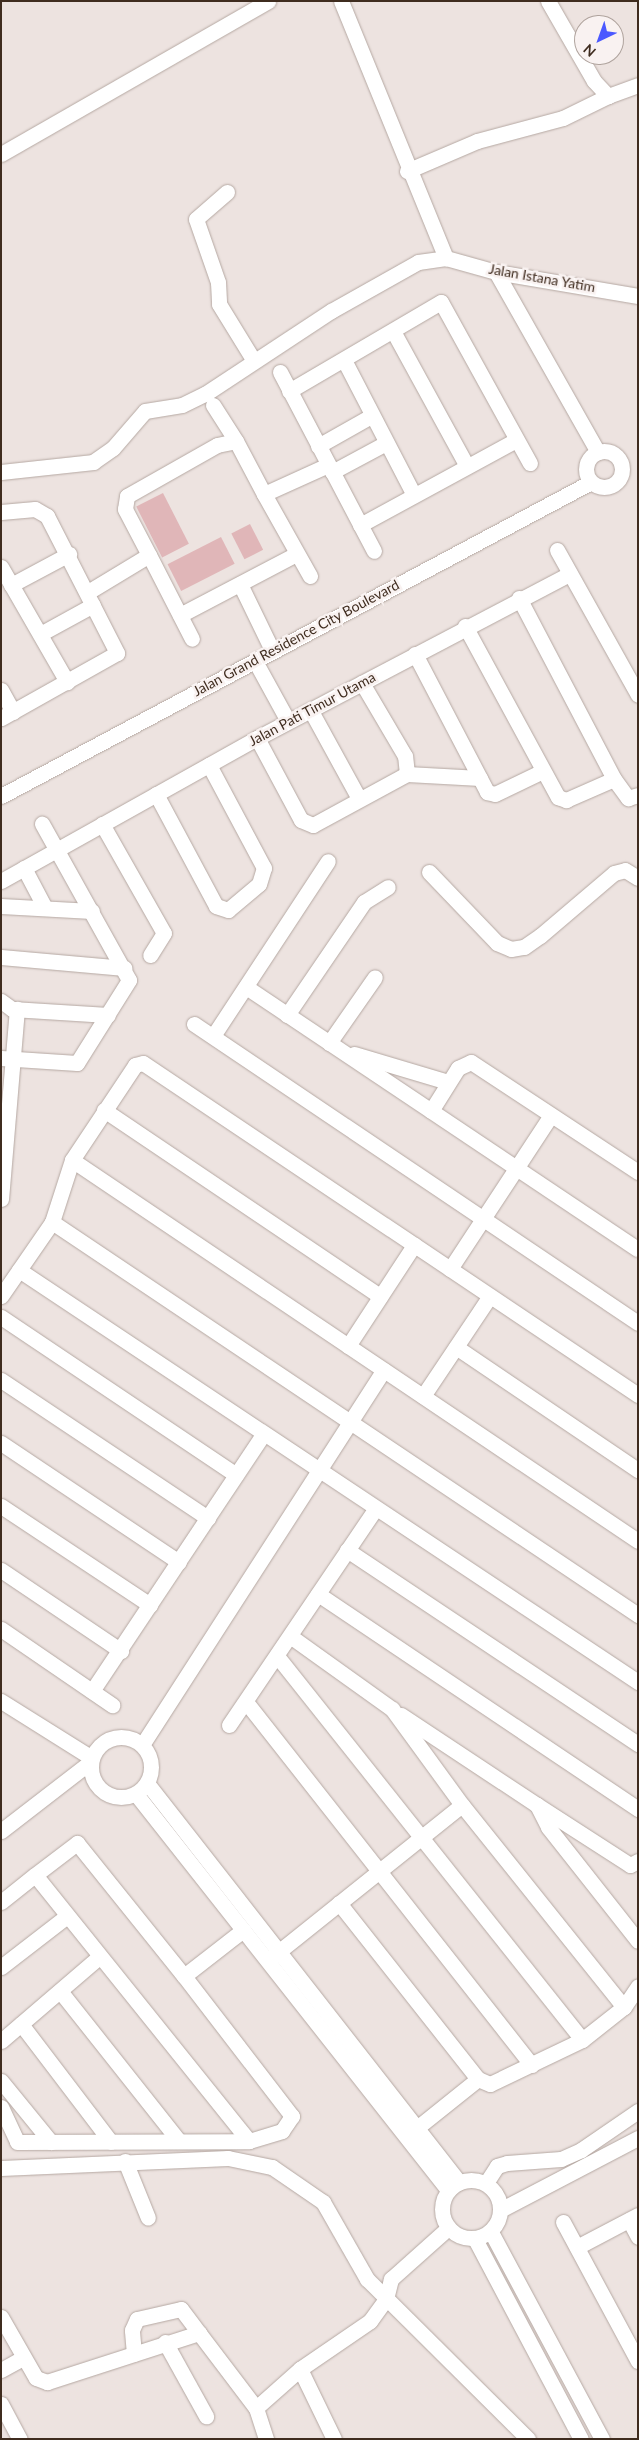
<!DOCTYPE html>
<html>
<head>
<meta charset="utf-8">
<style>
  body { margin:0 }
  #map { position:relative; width:639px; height:2440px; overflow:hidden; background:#ede3e0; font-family:Lato,sans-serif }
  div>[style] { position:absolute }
  .green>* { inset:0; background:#e0b6b8; transform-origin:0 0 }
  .roads { filter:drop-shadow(0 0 1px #b5a8a2) drop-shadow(0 0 1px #b5a8a2) }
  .minor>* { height:15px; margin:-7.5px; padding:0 7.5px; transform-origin:7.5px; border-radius:7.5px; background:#fff }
  .minor>.ring { margin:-7.5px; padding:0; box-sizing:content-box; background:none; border:15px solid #fff; border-radius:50% }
  span { translate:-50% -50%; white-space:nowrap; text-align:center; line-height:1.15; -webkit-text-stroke:5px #f9f2f1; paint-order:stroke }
  .street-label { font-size:14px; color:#3f2c1f }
  .frame { position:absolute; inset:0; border:2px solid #3f2c1f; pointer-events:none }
  .north { position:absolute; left:574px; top:15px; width:50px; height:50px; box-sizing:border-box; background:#f9f2f1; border:1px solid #afa39d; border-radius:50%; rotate:222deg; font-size:14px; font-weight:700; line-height:20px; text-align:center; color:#3f2c1f }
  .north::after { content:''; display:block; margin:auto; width:18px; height:22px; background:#4b59ff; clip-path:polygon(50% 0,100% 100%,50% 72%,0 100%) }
</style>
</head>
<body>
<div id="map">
  <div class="green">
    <div style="left:163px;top:493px;width:57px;height:30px;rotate:63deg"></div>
    <div style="left:250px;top:524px;width:29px;height:21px;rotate:63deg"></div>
    <div style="left:221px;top:537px;width:30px;height:60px;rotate:63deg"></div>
  </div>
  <div class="roads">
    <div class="minor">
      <div style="left:341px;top:1px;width:278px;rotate:67.8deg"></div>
      <div style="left:548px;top:1px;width:92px;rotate:60.1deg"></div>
      <div style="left:594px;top:81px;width:21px;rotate:47deg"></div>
      <div style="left:608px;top:96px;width:32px;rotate:-20deg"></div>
      <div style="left:1px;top:154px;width:308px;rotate:-29.8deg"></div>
      <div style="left:407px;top:171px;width:76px;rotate:-23.2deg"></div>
      <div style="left:477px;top:141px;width:89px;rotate:-15deg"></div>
      <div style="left:563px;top:118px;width:50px;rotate:-26.1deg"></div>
      <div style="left:227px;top:192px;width:41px;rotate:138.9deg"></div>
      <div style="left:196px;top:219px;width:67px;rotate:70.8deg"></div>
      <div style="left:218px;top:282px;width:22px;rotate:87deg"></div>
      <div style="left:219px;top:304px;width:67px;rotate:58.4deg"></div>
      <div style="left:496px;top:272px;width:207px;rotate:60.5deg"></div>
      <div style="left:393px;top:331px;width:154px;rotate:61.3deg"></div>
      <div style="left:344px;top:360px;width:152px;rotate:62.6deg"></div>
      <div style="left:280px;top:372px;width:202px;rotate:62.3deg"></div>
      <div style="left:289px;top:391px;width:176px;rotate:-30.4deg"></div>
      <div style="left:441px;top:302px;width:184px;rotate:61.1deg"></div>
      <div style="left:213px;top:405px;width:43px;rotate:57.4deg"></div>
      <div style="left:318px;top:446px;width:61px;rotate:-29.5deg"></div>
      <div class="ring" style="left:586px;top:451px;width:21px;height:21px"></div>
      <div style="left:1px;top:472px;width:93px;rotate:-6.2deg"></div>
      <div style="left:93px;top:462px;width:24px;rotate:-35deg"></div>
      <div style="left:113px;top:448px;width:49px;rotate:-49.1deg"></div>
      <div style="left:145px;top:411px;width:37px;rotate:-9deg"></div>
      <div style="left:182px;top:405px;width:25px;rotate:-26deg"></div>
      <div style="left:205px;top:394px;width:151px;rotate:-33.4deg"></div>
      <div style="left:331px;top:311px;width:100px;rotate:-29.4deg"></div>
      <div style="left:418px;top:262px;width:28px;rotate:-8deg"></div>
      <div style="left:446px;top:258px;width:52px;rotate:15.6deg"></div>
      <div style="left:496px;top:272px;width:144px;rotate:9.6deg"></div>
      <div style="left:332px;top:472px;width:61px;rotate:-28.2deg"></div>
      <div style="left:1px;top:512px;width:34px;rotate:-5deg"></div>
      <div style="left:35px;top:509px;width:14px;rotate:30deg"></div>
      <div style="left:47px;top:516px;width:154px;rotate:62.9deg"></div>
      <div style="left:117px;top:653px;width:133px;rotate:150.7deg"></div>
      <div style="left:360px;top:525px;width:178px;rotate:-28.6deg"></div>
      <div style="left:557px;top:550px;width:166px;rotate:60.8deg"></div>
      <div style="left:149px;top:555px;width:52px;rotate:-117.6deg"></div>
      <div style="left:125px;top:509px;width:13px;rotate:-81deg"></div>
      <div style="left:127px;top:496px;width:103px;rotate:-29.5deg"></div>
      <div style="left:217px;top:445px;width:19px;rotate:-12deg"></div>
      <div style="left:236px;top:441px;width:60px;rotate:62.2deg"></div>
      <div style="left:1px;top:567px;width:133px;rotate:60.1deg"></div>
      <div style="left:310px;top:576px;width:94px;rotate:-119.3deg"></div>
      <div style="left:264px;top:494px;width:70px;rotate:-24.4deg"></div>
      <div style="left:240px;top:584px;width:73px;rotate:64.1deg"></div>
      <div style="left:11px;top:585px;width:66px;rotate:-28.1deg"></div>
      <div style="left:88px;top:592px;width:71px;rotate:-31.2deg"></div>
      <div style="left:149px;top:555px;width:94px;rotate:62.9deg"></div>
      <div style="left:519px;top:598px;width:204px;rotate:62.3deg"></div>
      <div style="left:614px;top:779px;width:24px;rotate:54deg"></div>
      <div style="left:628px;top:798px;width:10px;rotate:-17deg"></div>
      <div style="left:180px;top:615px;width:131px;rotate:-27.7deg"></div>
      <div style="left:465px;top:626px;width:195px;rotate:61.5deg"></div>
      <div style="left:558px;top:797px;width:9px;rotate:21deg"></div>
      <div style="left:566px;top:800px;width:52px;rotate:-23.6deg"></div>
      <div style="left:42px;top:633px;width:58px;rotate:-28.8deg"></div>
      <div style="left:415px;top:654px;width:156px;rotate:62.4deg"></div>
      <div style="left:487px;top:792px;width:8px;rotate:14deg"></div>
      <div style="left:495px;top:794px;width:53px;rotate:-25.6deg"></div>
      <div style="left:255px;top:661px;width:68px;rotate:61.2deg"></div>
      <div style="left:1px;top:690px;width:25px;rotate:61deg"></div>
      <div style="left:311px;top:711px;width:98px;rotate:61.3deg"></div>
      <div style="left:257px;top:738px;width:93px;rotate:61.8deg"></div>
      <div style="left:301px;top:820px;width:13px;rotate:23deg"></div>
      <div style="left:313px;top:825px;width:107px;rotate:-28.5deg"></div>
      <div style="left:407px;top:774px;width:18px;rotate:-96deg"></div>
      <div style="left:405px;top:756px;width:85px;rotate:-120.5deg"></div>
      <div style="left:407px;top:774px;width:73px;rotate:3.1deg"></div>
      <div style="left:156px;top:794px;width:127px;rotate:61.8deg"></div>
      <div style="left:216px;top:906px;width:13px;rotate:18deg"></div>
      <div style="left:228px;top:910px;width:40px;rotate:-40deg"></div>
      <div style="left:259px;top:884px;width:17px;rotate:-73deg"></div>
      <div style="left:264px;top:868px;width:117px;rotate:-118.1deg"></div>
      <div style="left:1px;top:796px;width:668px;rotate:-28.02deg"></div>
      <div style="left:102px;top:824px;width:125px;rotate:60.4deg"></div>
      <div style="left:164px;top:933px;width:26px;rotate:122deg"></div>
      <div style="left:24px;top:868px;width:45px;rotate:62.3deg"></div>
      <div style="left:429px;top:872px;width:98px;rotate:46.2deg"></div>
      <div style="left:497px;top:943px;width:15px;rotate:23deg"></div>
      <div style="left:511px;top:949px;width:13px;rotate:-9deg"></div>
      <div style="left:524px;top:947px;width:19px;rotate:-35deg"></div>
      <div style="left:540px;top:936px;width:97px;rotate:-40.4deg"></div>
      <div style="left:614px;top:873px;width:11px;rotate:-15deg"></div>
      <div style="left:625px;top:870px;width:15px;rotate:32deg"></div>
      <div style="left:1px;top:881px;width:293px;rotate:-29.2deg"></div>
      <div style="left:257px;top:738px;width:353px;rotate:-27.7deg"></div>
      <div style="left:1px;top:906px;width:91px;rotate:3.1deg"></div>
      <div style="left:1px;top:957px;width:124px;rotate:5.1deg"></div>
      <div style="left:246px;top:987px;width:471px;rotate:33.8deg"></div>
      <div style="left:1px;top:1001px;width:14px;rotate:36deg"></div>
      <div style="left:12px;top:1009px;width:96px;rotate:3.6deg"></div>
      <div style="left:287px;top:1015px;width:137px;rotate:-55.7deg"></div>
      <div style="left:364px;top:902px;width:28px;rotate:-32deg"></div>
      <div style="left:194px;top:1024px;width:535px;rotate:33.96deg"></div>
      <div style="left:213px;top:1036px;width:209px;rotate:-56.7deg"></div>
      <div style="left:329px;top:1043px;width:80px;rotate:-55.1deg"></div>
      <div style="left:354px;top:1054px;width:98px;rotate:16.6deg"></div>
      <div style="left:1px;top:1058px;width:76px;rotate:3.8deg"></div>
      <div style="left:77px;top:1063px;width:98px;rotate:-57.9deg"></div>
      <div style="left:129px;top:980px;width:179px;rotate:-119.1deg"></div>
      <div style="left:104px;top:1110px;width:333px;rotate:34deg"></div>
      <div style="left:431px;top:1111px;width:51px;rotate:-57.9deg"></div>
      <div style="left:458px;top:1068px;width:14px;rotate:-25deg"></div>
      <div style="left:471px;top:1062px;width:200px;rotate:33.4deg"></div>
      <div style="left:72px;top:1160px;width:682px;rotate:33.95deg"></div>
      <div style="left:1px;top:1199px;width:191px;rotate:-85.2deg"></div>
      <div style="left:52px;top:1222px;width:706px;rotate:33.85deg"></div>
      <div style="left:450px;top:1269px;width:184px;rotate:-56.7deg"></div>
      <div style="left:19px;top:1270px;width:744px;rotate:33.65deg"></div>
      <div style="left:1px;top:1296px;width:90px;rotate:-55.4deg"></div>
      <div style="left:52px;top:1222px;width:65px;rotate:-72.1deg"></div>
      <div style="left:72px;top:1160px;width:114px;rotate:-56.4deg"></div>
      <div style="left:135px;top:1065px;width:8px;rotate:-14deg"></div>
      <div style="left:143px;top:1063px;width:596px;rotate:33.85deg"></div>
      <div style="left:1px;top:1317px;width:283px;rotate:33.9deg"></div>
      <div style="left:348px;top:1346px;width:121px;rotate:-56.8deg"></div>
      <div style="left:456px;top:1347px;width:220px;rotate:34.1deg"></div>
      <div style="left:1px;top:1380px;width:249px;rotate:33.7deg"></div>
      <div style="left:423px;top:1396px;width:120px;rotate:-56.2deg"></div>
      <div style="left:1px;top:1443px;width:214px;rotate:33.8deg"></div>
      <div style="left:1px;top:1506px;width:179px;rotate:33.6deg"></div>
      <div style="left:347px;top:1550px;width:350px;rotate:33.7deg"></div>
      <div style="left:1px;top:1570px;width:145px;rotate:34deg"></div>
      <div style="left:318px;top:1594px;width:386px;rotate:33.9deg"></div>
      <div style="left:1px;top:1629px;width:135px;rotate:34.4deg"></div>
      <div style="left:277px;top:1656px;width:490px;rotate:51.5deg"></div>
      <div style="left:92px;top:1691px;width:308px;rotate:-56.3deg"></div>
      <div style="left:1px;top:1701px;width:107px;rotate:32.1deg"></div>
      <div style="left:246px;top:1702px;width:462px;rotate:51.8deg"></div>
      <div style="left:401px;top:1715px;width:163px;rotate:33.5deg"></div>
      <div style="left:229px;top:1725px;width:258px;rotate:-55.9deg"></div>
      <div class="ring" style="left:91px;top:1737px;width:45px;height:45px"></div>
      <div style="left:142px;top:1745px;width:446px;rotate:-57.2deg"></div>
      <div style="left:147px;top:1783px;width:507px;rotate:51.98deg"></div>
      <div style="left:136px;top:1794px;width:504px;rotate:51.77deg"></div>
      <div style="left:462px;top:1805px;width:259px;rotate:51.3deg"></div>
      <div style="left:1px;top:1831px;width:111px;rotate:-37.7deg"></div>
      <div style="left:638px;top:1861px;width:9px;rotate:153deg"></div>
      <div style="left:630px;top:1865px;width:111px;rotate:-147.2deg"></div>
      <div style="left:537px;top:1805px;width:25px;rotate:63deg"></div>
      <div style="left:548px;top:1827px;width:145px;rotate:51.7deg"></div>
      <div style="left:1px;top:1902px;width:43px;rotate:-38.5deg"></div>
      <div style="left:339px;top:1903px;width:224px;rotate:51.7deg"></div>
      <div style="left:272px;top:1957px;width:243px;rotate:-38.7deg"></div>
      <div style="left:462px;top:1805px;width:119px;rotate:-126.1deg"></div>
      <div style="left:392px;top:1709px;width:125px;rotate:-144.4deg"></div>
      <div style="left:1px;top:1967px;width:83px;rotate:-37.7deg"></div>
      <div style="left:184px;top:1976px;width:177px;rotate:52.4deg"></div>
      <div style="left:292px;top:2116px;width:18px;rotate:124deg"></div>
      <div style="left:282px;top:2131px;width:34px;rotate:163deg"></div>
      <div style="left:249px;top:2141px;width:341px;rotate:-128.8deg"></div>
      <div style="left:35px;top:1875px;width:53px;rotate:-37.3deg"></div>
      <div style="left:77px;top:1843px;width:171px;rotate:51.2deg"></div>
      <div style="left:184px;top:1976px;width:75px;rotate:-37.9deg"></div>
      <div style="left:60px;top:1991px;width:191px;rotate:51.6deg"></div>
      <div style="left:21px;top:2024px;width:148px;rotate:52.7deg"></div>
      <div style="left:1px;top:2041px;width:129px;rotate:-40.6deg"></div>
      <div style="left:1px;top:2081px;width:79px;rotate:50.7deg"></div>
      <div style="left:1px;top:2107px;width:38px;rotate:65deg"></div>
      <div style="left:17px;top:2142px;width:232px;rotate:-0.2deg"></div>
      <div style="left:418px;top:2127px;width:77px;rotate:-38.7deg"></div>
      <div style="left:478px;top:2079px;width:13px;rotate:23deg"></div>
      <div style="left:490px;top:2084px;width:102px;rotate:-25.6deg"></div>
      <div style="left:582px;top:2040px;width:53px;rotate:-38.2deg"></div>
      <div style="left:624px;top:2007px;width:25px;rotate:-56deg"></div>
      <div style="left:125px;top:2161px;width:61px;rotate:68deg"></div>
      <div style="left:1px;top:2168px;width:227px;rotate:-2.5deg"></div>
      <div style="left:228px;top:2158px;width:45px;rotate:11.6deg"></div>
      <div style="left:272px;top:2167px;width:62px;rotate:34.5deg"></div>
      <div style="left:323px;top:2202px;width:89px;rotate:60.3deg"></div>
      <div style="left:367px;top:2279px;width:227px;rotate:44.8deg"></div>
      <div class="ring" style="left:442px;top:2180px;width:43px;height:43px"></div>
      <div style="left:486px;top:2183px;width:20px;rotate:-57deg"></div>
      <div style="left:497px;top:2166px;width:10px;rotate:-17deg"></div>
      <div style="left:507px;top:2163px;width:54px;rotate:-4.2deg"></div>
      <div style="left:561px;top:2159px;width:22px;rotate:-24deg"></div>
      <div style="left:581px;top:2150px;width:69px;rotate:-34.4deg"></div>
      <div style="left:502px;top:2209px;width:153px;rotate:-27.6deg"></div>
      <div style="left:629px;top:2220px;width:19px;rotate:62deg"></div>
      <div style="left:563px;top:2222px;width:158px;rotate:61.7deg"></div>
      <div style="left:491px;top:2232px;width:235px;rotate:61.8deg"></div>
      <div style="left:475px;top:2239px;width:226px;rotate:62.1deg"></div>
      <div style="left:577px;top:2247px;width:69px;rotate:-27.7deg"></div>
      <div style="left:1px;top:2317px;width:70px;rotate:60.2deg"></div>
      <div style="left:36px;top:2378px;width:12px;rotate:20deg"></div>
      <div style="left:47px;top:2382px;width:160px;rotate:-17.9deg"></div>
      <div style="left:199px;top:2333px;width:94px;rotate:52.8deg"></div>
      <div style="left:256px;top:2408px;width:33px;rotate:72deg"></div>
      <div style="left:165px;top:2342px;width:85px;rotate:61deg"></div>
      <div style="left:134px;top:2354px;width:24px;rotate:-95deg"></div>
      <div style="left:132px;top:2330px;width:12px;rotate:-66deg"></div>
      <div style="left:137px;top:2319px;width:45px;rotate:-12.8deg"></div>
      <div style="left:181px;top:2309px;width:30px;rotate:53deg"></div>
      <div style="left:300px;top:2369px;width:78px;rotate:64.1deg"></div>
      <div style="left:1px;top:2370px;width:25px;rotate:-29deg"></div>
      <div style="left:1px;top:2404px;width:40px;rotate:62deg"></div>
      <div style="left:256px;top:2408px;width:59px;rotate:-41.6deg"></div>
      <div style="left:300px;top:2369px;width:85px;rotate:-34.4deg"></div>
      <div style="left:370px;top:2321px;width:27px;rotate:-54deg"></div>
      <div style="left:386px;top:2299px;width:21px;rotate:-76deg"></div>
      <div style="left:391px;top:2279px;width:76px;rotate:-41.8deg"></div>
    </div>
  </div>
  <div class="street-label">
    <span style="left:542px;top:278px;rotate:10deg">Jalan Istana Yatim</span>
    <span style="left:296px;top:638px;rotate:-28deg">Jalan Grand Residence City Boulevard</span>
    <span style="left:312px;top:709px;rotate:-28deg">Jalan Pati Timur Utama</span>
  </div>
  <div class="frame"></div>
  <div class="north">N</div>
</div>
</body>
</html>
